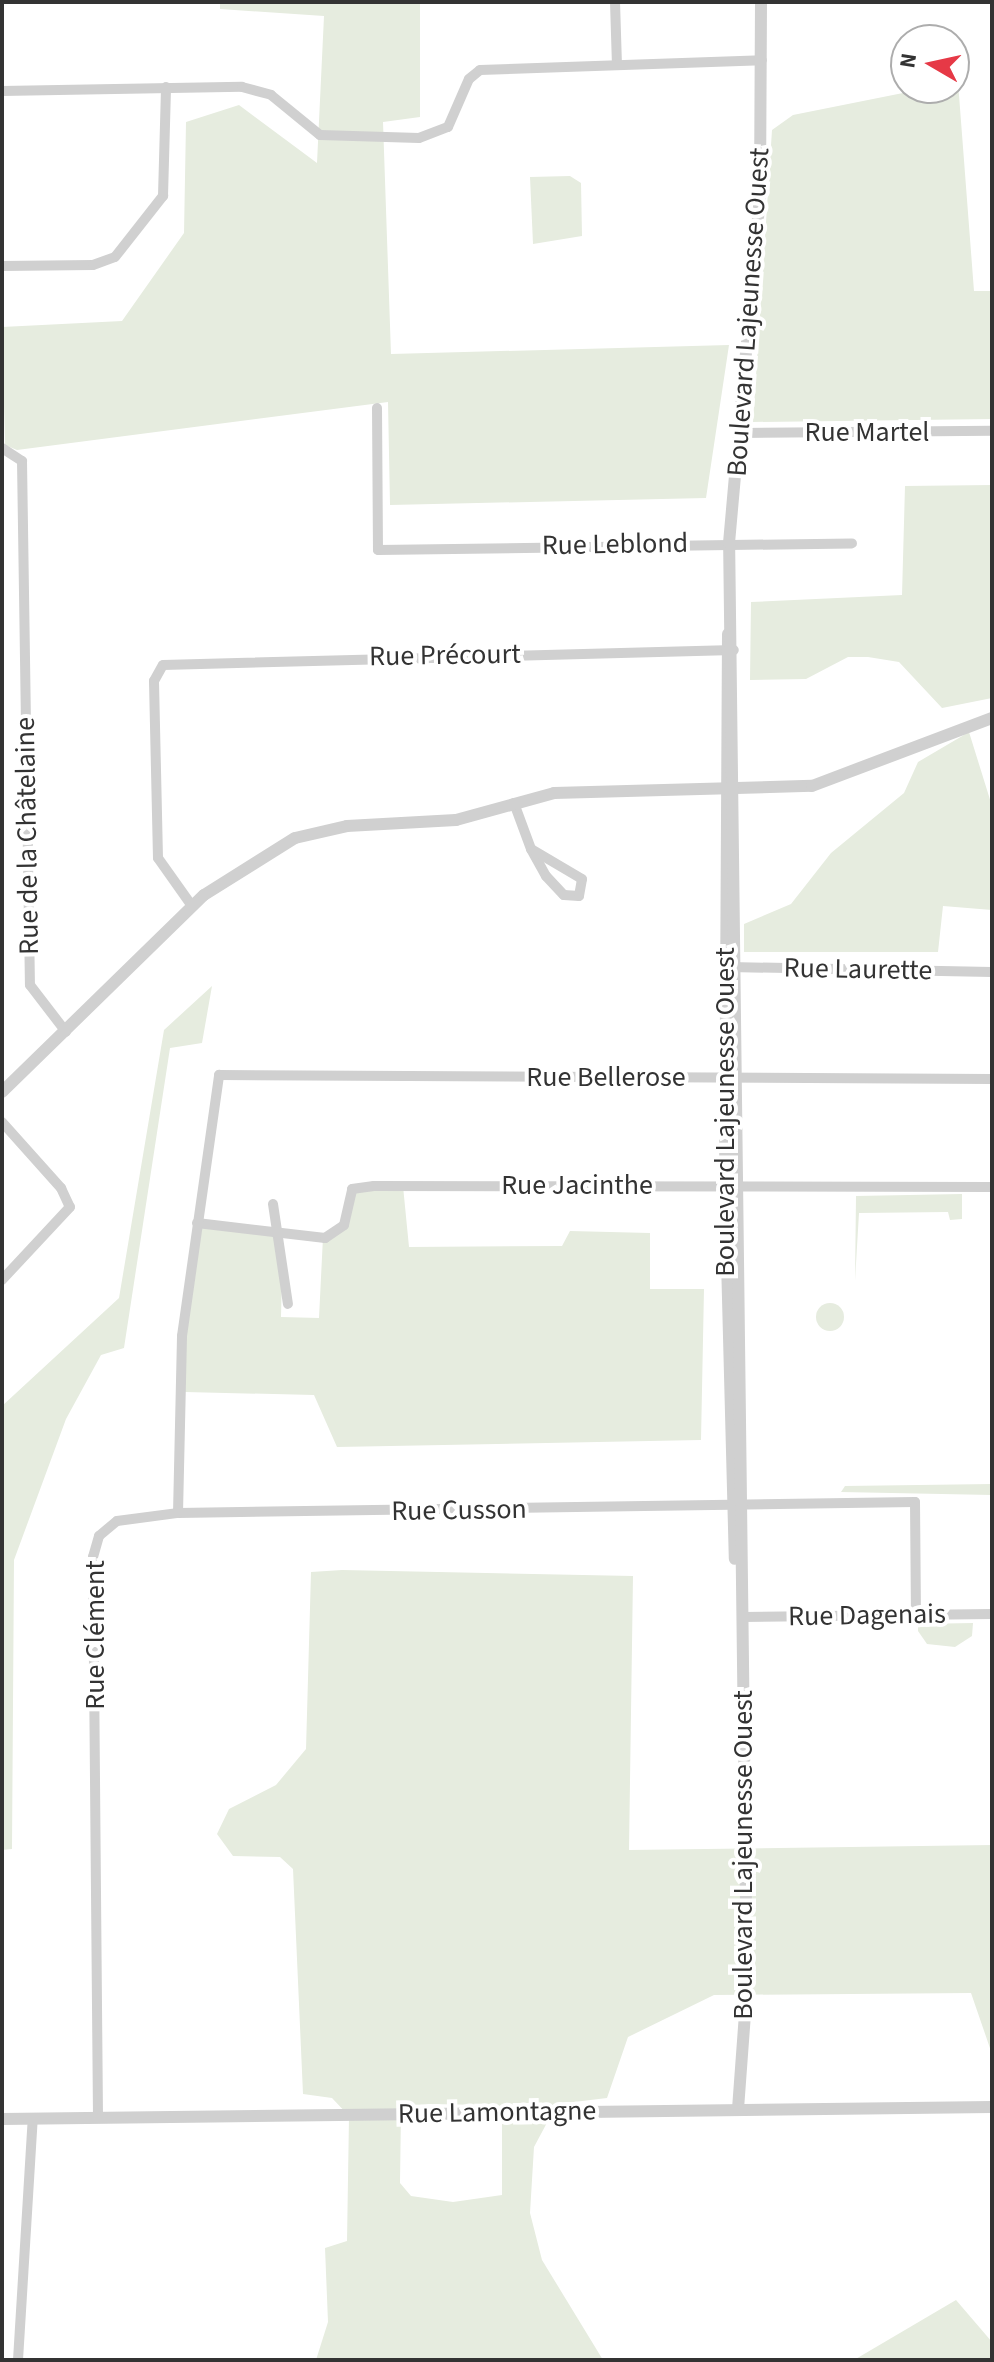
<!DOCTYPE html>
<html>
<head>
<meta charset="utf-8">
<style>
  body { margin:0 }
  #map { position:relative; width:994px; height:2362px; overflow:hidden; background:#fff; font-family:"Source Sans 3",sans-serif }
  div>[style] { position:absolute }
  .green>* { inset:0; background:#e6ecdf }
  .round { border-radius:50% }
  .minor>* { height:10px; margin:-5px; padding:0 5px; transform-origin:5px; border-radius:5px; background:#d0d0d0 }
  .tertiary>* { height:12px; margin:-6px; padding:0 6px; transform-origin:6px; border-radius:6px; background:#d0d0d0 }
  span { translate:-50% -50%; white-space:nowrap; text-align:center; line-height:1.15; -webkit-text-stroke:8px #fff; paint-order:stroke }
  .street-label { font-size:28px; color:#333 }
  .frame { position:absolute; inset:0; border:4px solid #333; pointer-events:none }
  .north { position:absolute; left:890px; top:24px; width:80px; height:80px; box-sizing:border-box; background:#fff; border:2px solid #adadad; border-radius:50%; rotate:279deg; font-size:22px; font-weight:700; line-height:32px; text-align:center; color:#333 }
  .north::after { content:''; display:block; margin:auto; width:28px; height:36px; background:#e63946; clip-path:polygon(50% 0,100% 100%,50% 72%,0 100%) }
</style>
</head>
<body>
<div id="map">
  <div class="green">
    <div style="clip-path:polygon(220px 2px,420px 2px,420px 117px,383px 122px,391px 354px,729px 345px,706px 498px,390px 505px,388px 402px,17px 450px,5px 445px,2px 327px,122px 321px,184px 233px,186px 122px,239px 105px,317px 163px,324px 16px,220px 9px)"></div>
    <div style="clip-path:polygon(958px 82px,974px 291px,992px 291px,992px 419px,753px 422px,772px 130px,793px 115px)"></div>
    <div style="clip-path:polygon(570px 176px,581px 183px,582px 236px,533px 244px,530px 177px)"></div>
    <div style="clip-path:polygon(992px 485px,992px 698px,942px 708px,899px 662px,868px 657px,848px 657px,806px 679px,750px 680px,751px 602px,902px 595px,905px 486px)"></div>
    <div style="clip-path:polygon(969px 732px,992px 806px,992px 910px,943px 906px,938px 952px,744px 952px,744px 924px,791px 904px,831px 853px,904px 793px,918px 762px)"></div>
    <div style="clip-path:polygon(212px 986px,202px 1043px,170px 1048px,124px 1348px,101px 1355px,66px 1419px,14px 1560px,12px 1849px,2px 1850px,2px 1406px,119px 1298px,164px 1030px)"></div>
    <div style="clip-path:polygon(403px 1186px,409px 1247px,562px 1246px,570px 1231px,650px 1233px,650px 1289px,704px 1289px,701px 1440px,337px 1447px,314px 1395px,185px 1392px,182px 1339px,197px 1223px,283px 1236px,281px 1317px,319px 1318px,323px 1237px,344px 1223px,353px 1190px)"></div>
    <div style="clip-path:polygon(962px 1194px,962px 1219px,950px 1220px,948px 1212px,859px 1213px,855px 1281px,856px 1196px)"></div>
    <div class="round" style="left:816px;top:1303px;width:28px;height:28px"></div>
    <div style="clip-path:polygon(992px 1484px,992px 1495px,841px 1492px,845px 1486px)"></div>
    <div style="clip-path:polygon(evenodd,342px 1570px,633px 1576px,629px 1850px,992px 1845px,992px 2054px,971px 1993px,714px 1995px,628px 2037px,607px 2098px,557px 2104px,534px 2147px,530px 2213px,542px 2260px,603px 2360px,316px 2360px,328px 2322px,325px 2248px,347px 2241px,349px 2116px,332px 2098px,303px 2094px,293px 1869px,280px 1857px,233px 1856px,217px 1834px,229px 1809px,276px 1785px,306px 1749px,311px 1572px,342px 1570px,429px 2104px,487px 2105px,502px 2113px,502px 2195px,453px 2202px,411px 2196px,400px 2183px,401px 2110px,429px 2104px)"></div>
    <div style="clip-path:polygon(973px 1623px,972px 1636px,955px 1647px,927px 1644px,918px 1631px,918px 1624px)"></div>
    <div style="clip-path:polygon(956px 2300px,992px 2342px,992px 2360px,854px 2360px)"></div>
  </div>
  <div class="minor">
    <div style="left:615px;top:2px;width:63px;rotate:88.2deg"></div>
    <div style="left:2px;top:91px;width:240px;rotate:-1deg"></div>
    <div style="left:242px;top:87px;width:30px;rotate:15deg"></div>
    <div style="left:271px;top:95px;width:63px;rotate:39.2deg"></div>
    <div style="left:320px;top:135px;width:99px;rotate:1.7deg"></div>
    <div style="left:419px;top:138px;width:31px;rotate:-21deg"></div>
    <div style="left:448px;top:127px;width:52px;rotate:-66.4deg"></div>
    <div style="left:469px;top:79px;width:14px;rotate:-39deg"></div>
    <div style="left:480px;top:70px;width:282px;rotate:-2deg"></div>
    <div style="left:2px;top:266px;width:91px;rotate:-0.6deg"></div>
    <div style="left:93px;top:265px;width:23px;rotate:-20deg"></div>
    <div style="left:115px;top:257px;width:78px;rotate:-51.8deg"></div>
    <div style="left:163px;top:196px;width:109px;rotate:-88.4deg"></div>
    <div style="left:377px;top:408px;width:142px;rotate:89.6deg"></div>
    <div style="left:378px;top:550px;width:474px;rotate:-0.8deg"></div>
    <div style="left:742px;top:433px;width:250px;rotate:-0.5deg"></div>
    <div style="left:2px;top:448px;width:24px;rotate:33deg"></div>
    <div style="left:22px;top:461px;width:524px;rotate:89.13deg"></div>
    <div style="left:30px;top:985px;width:59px;rotate:52.5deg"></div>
    <div style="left:514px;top:803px;width:49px;rotate:69.7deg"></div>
    <div style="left:531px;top:849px;width:31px;rotate:61deg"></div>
    <div style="left:546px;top:876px;width:26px;rotate:47deg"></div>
    <div style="left:564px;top:895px;width:15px;rotate:4deg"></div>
    <div style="left:579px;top:896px;width:17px;rotate:-80deg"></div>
    <div style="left:582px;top:879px;width:59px;rotate:-149.5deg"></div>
    <div style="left:192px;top:906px;width:59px;rotate:-125.3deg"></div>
    <div style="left:158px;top:858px;width:177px;rotate:-91.3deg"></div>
    <div style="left:154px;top:681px;width:18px;rotate:-61deg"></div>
    <div style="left:163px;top:665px;width:571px;rotate:-1.5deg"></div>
    <div style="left:730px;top:967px;width:262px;rotate:1.1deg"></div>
    <div style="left:2px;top:1122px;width:89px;rotate:48.2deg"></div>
    <div style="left:61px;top:1188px;width:21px;rotate:65deg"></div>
    <div style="left:70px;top:1207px;width:100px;rotate:133deg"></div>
    <div style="left:273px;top:1204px;width:101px;rotate:81.5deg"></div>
    <div style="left:197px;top:1223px;width:129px;rotate:6.7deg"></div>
    <div style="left:325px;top:1238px;width:23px;rotate:-34deg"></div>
    <div style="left:344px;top:1225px;width:37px;rotate:-77deg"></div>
    <div style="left:352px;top:1189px;width:22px;rotate:-8deg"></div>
    <div style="left:374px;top:1186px;width:618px;rotate:0.09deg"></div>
    <div style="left:178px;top:1513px;width:737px;rotate:-0.86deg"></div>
    <div style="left:915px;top:1502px;width:113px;rotate:89.5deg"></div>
    <div style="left:742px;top:1617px;width:250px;rotate:-0.7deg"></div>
    <div style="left:98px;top:2117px;width:560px;rotate:-90.51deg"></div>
    <div style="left:93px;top:1557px;width:22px;rotate:-74deg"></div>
    <div style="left:99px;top:1536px;width:23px;rotate:-40deg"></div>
    <div style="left:117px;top:1521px;width:62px;rotate:-7.5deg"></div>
    <div style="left:178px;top:1513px;width:177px;rotate:-88.7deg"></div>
    <div style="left:182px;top:1336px;width:264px;rotate:-81.9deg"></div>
    <div style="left:219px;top:1075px;width:773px;rotate:0.3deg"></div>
    <div style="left:18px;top:2360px;width:242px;rotate:-86.5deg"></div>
  </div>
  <div class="tertiary">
    <div style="left:728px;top:634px;width:550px;rotate:90.31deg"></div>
    <div style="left:725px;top:1184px;width:375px;rotate:88.5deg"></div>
    <div style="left:2px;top:1092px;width:282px;rotate:-44.3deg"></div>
    <div style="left:204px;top:895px;width:107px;rotate:-32.1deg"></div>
    <div style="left:295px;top:838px;width:53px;rotate:-13deg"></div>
    <div style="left:347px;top:826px;width:109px;rotate:-3.2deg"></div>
    <div style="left:456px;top:820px;width:102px;rotate:-15.4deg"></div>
    <div style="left:554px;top:793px;width:258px;rotate:-1.6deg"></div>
    <div style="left:812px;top:786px;width:192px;rotate:-20.7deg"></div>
    <div style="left:738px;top:2109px;width:123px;rotate:-85.8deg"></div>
    <div style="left:747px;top:1986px;width:1443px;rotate:-90.71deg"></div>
    <div style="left:729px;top:543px;width:351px;rotate:-84.9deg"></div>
    <div style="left:760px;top:193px;width:191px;rotate:-89.7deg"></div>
    <div style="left:2px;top:2119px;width:990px;rotate:-0.69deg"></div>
  </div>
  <div class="street-label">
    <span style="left:748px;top:312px;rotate:-86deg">Boulevard Lajeunesse Ouest</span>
    <span style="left:867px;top:432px">Rue Martel</span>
    <span style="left:615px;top:544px;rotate:-1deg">Rue Leblond</span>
    <span style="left:445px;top:655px;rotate:-1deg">Rue Précourt</span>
    <span style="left:27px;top:836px;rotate:-91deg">Rue de la Châtelaine</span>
    <span style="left:858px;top:969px;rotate:1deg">Rue Laurette</span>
    <span style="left:606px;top:1077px">Rue Bellerose</span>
    <span style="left:725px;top:1112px;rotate:-90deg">Boulevard Lajeunesse Ouest</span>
    <span style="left:577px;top:1185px">Rue Jacinthe</span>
    <span style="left:459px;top:1510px;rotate:-1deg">Rue Cusson</span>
    <span style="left:867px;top:1615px;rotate:-1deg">Rue Dagenais</span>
    <span style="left:95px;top:1635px;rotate:-90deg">Rue Clément</span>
    <span style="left:743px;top:1855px;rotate:-90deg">Boulevard Lajeunesse Ouest</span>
    <span style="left:497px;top:2112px;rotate:-1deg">Rue Lamontagne</span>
  </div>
  <div class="frame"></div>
  <div class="north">N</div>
</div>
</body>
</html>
